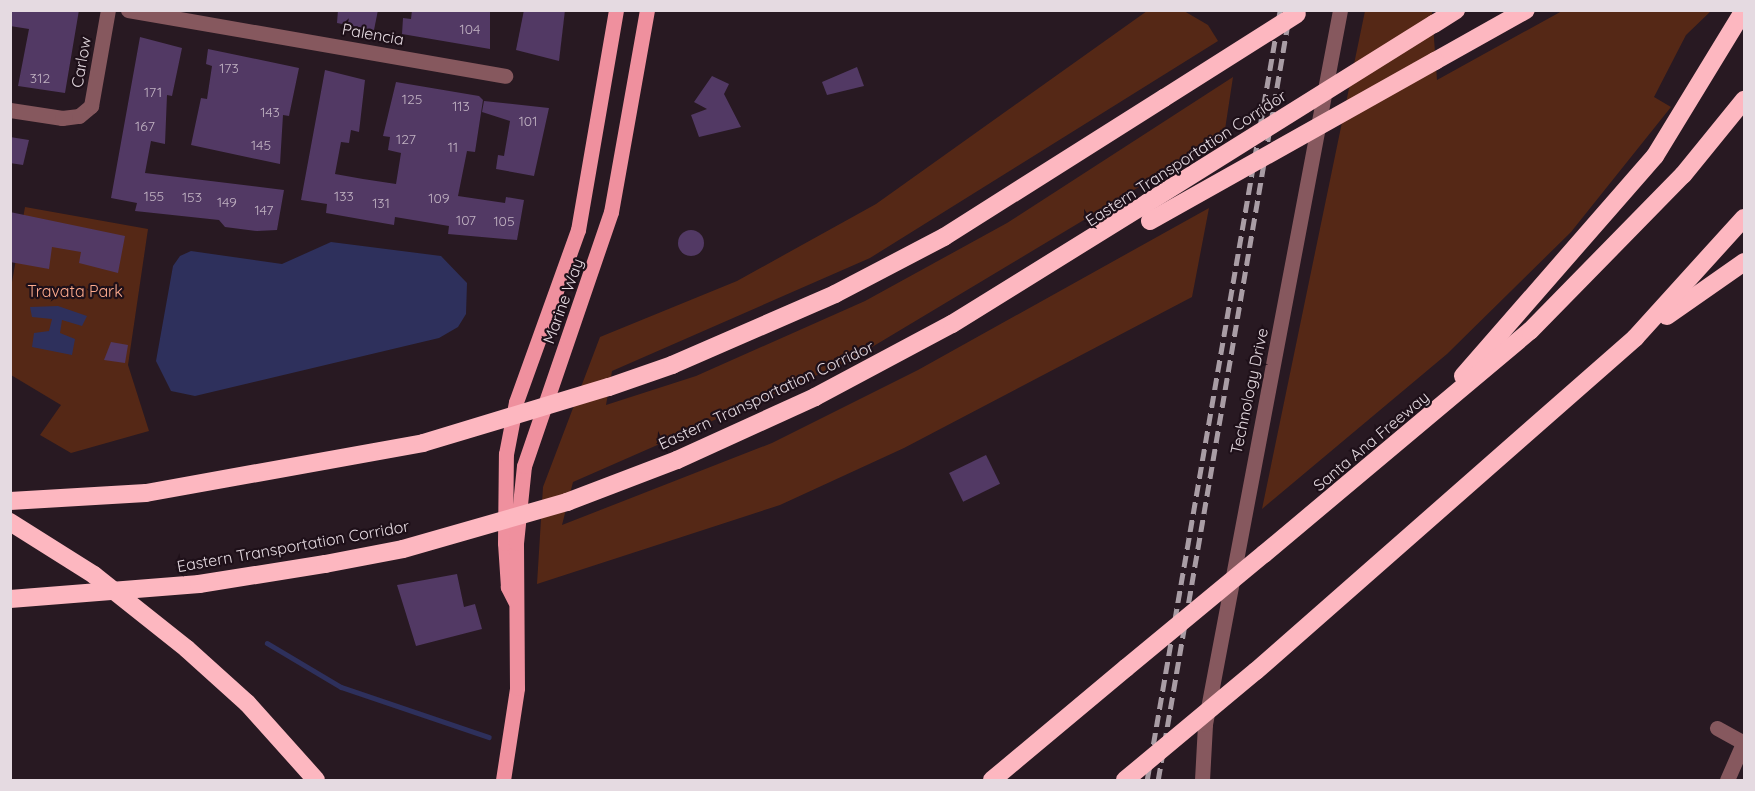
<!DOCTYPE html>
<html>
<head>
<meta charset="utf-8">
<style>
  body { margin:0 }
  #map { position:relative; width:1755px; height:791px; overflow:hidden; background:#281922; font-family:Quicksand,sans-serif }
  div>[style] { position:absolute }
  .green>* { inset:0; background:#552816 }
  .water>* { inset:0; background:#2e305c }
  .stream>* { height:4.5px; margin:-2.25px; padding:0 2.25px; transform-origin:2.25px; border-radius:2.25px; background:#2e305c }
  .building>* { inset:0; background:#523964; transform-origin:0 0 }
  .round { border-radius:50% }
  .minor>* { height:15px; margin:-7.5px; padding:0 7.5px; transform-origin:7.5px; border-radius:7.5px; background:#86585e }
  .major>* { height:15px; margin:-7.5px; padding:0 7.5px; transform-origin:7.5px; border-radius:7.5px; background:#ef909e }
  .highway>* { height:18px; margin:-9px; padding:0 9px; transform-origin:9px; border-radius:9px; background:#fdb7c0 }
  .rail>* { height:4.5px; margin-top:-2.25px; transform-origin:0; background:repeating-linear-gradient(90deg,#a99da5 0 12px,transparent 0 18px) }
  .highway-bridge>* { height:18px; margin:-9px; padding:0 9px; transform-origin:9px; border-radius:9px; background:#fdb7c0 }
  span { translate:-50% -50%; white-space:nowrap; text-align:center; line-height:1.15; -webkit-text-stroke:4.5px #1e1019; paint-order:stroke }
  .number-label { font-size:14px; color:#c0b2c2 }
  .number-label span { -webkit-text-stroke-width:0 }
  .street-label { font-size:16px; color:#e5dae1 }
  .park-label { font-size:16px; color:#feab8d }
  .frame { position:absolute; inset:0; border:12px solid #e5dae1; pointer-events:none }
</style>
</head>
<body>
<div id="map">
  <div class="green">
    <div style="clip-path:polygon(1147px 11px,1184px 11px,1208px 25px,1218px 41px,870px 258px,612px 371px,606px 405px,696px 376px,865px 301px,1007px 223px,1233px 77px,1224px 136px,847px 362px,573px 482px,562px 525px,772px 443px,918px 370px,1209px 208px,1192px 297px,904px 448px,780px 505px,537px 584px,543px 487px,600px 337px,737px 281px,876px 204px)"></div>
    <div style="clip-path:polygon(1365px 11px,1432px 11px,1437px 80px,1562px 11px,1711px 11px,1686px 35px,1654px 97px,1671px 107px,1571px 232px,1447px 354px,1262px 509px)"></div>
    <div style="clip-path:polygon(25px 207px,148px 229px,128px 365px,149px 431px,71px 453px,40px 435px,61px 405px,11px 375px,11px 288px)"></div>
  </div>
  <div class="water">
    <div style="clip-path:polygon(331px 242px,441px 256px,467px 283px,466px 314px,458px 327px,439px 338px,195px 396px,171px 391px,156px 361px,173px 266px,180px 256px,191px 251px,282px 264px)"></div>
    <div style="clip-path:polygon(58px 306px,87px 316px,82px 326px,62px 320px,60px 333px,75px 339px,72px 355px,32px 347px,34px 333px,49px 331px,52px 319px,32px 317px,30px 307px)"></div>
  </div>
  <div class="stream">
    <div style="left:267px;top:643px;width:86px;rotate:30.7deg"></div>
    <div style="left:341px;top:687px;width:156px;rotate:18.7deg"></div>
  </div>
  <div class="building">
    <div style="clip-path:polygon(10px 10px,79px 10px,65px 93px,18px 86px,29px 29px,10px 26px)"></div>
    <div style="clip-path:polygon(338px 10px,378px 10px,374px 30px,337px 23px)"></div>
    <div style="clip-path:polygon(412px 10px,490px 10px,490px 49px,402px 34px,403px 18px,411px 19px)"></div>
    <div style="clip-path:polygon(524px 10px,565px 10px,559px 61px,516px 50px)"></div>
    <div style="clip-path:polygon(140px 37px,182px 48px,172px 96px,167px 95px,165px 144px,151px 141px,145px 173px,284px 190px,277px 230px,257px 231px,225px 227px,219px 220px,135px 211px,137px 203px,111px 198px)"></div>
    <div style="clip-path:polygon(208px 49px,299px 68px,289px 116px,283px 115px,280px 164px,191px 145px,201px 98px,207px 99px,212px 66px,206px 64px)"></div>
    <div style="clip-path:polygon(857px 67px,864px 86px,827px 95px,822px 82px)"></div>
    <div style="clip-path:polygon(325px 70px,365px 80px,359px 132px,351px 130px,349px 143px,341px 142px,335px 174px,363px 179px,396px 184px,401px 153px,388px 150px,390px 137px,383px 136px,396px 82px,479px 96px,483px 100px,475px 152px,467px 151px,458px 196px,505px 203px,506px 197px,524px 200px,517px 240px,448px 234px,449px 226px,395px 217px,394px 225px,371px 221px,326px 213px,327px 204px,301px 200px)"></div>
    <div style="clip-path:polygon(712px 76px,729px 84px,724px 94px,741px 127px,699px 137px,691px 115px,707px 109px,694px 102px)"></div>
    <div style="clip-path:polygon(484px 101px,549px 108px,534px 176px,496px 169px,498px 155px,504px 156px,510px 121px,482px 112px)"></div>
    <div style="clip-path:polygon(10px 137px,29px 140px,23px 165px,10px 163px)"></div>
    <div style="clip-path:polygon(10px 212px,125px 236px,118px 273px,79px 263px,81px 252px,52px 247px,49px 269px,10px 262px)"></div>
    <div class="round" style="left:678px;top:230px;width:26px;height:26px"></div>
    <div style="clip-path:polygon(111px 342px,128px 345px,125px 363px,104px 360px)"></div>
    <div style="left:986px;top:455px;width:32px;height:41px;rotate:64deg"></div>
    <div style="clip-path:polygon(457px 574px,464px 607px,475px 604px,482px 629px,416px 646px,397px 585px)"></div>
  </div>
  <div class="minor">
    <div style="left:128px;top:10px;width:383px;rotate:9.9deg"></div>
    <div style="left:10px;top:110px;width:53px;rotate:8.7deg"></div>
    <div style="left:62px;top:118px;width:17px;rotate:-7deg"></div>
    <div style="left:79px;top:116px;width:16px;rotate:-40deg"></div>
    <div style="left:91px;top:106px;width:97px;rotate:-80deg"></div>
    <div style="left:1717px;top:728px;width:31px;rotate:29deg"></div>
    <div style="left:1202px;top:780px;width:56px;rotate:-86.9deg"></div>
    <div style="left:1205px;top:724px;width:727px;rotate:-79.29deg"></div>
    <div style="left:1727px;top:780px;width:43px;rotate:-66.4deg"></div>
  </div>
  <div class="major">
    <div style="left:515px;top:601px;width:16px;rotate:-117deg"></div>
    <div style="left:508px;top:587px;width:44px;rotate:-93.9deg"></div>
    <div style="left:505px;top:543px;width:89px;rotate:-89.4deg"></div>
    <div style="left:506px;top:454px;width:53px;rotate:-79.1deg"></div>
    <div style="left:516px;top:402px;width:183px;rotate:-70.2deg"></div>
    <div style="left:578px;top:230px;width:223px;rotate:-80.2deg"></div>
    <div style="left:503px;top:780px;width:93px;rotate:-81.3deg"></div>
    <div style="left:517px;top:688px;width:145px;rotate:-90.4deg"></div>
    <div style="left:516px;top:543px;width:77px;rotate:-84.1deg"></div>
    <div style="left:524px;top:466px;width:268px;rotate:-71.1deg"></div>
    <div style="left:611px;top:212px;width:205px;rotate:-79.9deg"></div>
  </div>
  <div class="highway">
    <div style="left:1434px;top:24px;width:26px;rotate:-32deg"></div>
    <div style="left:1435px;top:61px;width:104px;rotate:-29.3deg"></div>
    <div style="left:1667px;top:316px;width:94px;rotate:-35deg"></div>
    <div style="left:1463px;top:376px;width:292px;rotate:-48.9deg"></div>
    <div style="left:1655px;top:156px;width:171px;rotate:-58.6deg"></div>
    <div style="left:609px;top:387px;width:67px;rotate:-19.2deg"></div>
    <div style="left:672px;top:365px;width:178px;rotate:-23.5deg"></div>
    <div style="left:835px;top:294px;width:123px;rotate:-27.6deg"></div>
    <div style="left:944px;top:237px;width:260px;rotate:-32.3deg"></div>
    <div style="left:10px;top:501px;width:136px;rotate:-3.4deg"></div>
    <div style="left:146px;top:493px;width:281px;rotate:-10.2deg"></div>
    <div style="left:567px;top:502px;width:118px;rotate:-20.9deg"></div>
    <div style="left:677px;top:460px;width:152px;rotate:-24.5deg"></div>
    <div style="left:815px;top:397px;width:155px;rotate:-28.1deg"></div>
    <div style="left:952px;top:324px;width:229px;rotate:-31.8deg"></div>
    <div style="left:1264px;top:554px;width:347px;rotate:-40deg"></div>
    <div style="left:1530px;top:331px;width:219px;rotate:-45.6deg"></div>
    <div style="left:1683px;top:175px;width:97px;rotate:-50.9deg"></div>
    <div style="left:10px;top:599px;width:190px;rotate:-4.5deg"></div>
    <div style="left:199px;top:584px;width:128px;rotate:-9deg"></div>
    <div style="left:1256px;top:671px;width:505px;rotate:-41.3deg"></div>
    <div style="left:1635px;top:338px;width:162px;rotate:-47.8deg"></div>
    <div style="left:992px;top:780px;width:175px;rotate:-39.9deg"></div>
  </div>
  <div class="rail">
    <div style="left:1147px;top:780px;width:781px;rotate:-80.2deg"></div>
    <div style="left:1158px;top:780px;width:781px;rotate:-80.27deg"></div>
  </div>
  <div class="highway-bridge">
    <div style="left:1164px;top:98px;width:157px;rotate:-32.3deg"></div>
    <div style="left:1147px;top:203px;width:338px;rotate:-32deg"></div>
    <div style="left:1150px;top:221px;width:327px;rotate:-29.3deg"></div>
    <div style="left:423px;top:443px;width:194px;rotate:-16.8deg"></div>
    <div style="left:10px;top:522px;width:99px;rotate:32.2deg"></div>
    <div style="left:94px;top:575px;width:119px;rotate:38.5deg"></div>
    <div style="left:187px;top:649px;width:81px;rotate:42deg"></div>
    <div style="left:247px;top:703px;width:103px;rotate:48.1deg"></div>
    <div style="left:325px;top:564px;width:79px;rotate:-10.9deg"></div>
    <div style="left:403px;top:549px;width:171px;rotate:-16deg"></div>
    <div style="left:1126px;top:668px;width:179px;rotate:-39.6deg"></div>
    <div style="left:1125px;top:780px;width:170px;rotate:-39.8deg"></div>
  </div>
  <div class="number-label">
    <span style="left:470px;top:29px">104</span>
    <span style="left:229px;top:68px">173</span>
    <span style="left:40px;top:78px">312</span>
    <span style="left:153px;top:92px">171</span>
    <span style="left:412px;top:99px">125</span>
    <span style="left:461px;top:106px">113</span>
    <span style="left:270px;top:112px">143</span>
    <span style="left:528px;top:121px">101</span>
    <span style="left:145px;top:126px">167</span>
    <span style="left:406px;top:139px">127</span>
    <span style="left:261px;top:145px">145</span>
    <span style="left:453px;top:147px">11</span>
    <span style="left:154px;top:196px">155</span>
    <span style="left:344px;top:196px">133</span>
    <span style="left:192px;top:197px">153</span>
    <span style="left:439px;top:198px">109</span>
    <span style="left:227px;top:202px">149</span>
    <span style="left:381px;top:203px">131</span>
    <span style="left:264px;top:210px">147</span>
    <span style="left:466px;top:220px">107</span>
    <span style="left:504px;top:221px">105</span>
  </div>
  <div class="street-label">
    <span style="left:373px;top:34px;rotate:10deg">Palencia</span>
    <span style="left:81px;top:62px;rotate:-80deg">Carlow</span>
    <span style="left:1186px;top:158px;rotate:-33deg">Eastern Transportation Corridor</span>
    <span style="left:563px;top:301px;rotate:-70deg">Marine Way</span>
    <span style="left:1249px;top:391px;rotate:-78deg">Technology Drive</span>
    <span style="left:766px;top:395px;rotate:-25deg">Eastern Transportation Corridor</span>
    <span style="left:1371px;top:441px;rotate:-40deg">Santa Ana Freeway</span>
    <span style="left:293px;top:546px;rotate:-10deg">Eastern Transportation Corridor</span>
  </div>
  <div class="park-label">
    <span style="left:75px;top:291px">Travata Park</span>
  </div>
  <div class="frame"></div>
</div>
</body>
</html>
